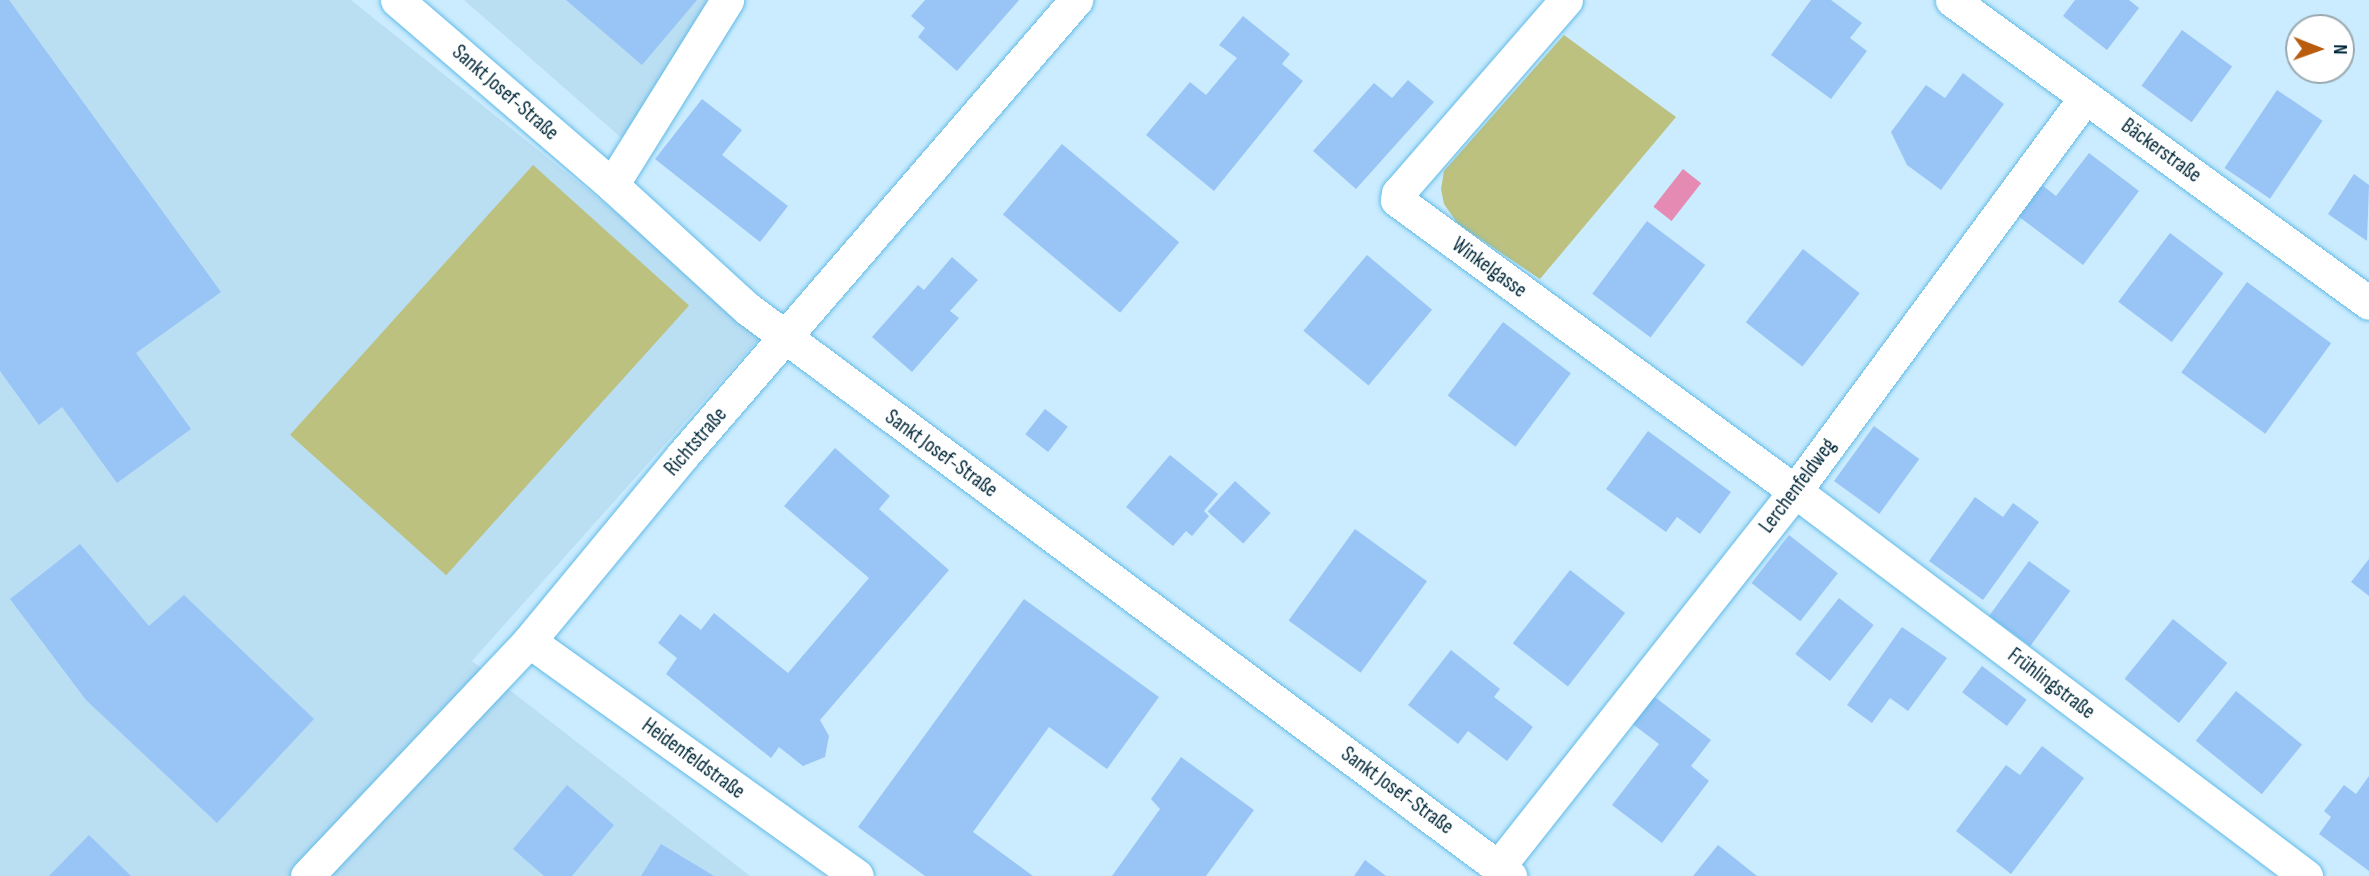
<!DOCTYPE html>
<html>
<head>
<meta charset="utf-8">
<style>
  body { margin:0 }
  #map { position:relative; width:2369px; height:876px; overflow:hidden; background:#cbecfe; font-family:"Sofia Sans Condensed",sans-serif }
  div>[style] { position:absolute }
  .built>* { inset:0; background:#badef2 }
  .green>* { inset:0; background:#bcc17f; transform-origin:0 0 }
  .water>* { inset:0; background:#e58bb3; transform-origin:0 0 }
  .building>* { inset:0; background:#99c5f6; transform-origin:0 0 }
  .roads { filter:drop-shadow(0 0 2px #62bbe7) drop-shadow(0 0 2px #62bbe7) }
  .street>* { height:33px; margin:-16.5px; padding:0 16.5px; transform-origin:16.5px; border-radius:16.5px; background:#fff }
  span { translate:-50% -50%; white-space:nowrap; text-align:center; line-height:1.15; -webkit-text-stroke:7px #fff; paint-order:stroke }
  .street-label { font-size:21px; color:#002839 }
  .north { position:absolute; left:2285px; top:14px; width:70px; height:70px; box-sizing:border-box; background:#fff; border:2px solid #99a9b0; border-radius:50%; rotate:91deg; font-size:19px; font-weight:700; line-height:28px; text-align:center; color:#002839 }
  .north::after { content:''; display:block; margin:auto; width:24px; height:32px; background:#b95c0d; clip-path:polygon(50% 0,100% 100%,50% 72%,0 100%) }
</style>
</head>
<body>
<div id="map">
  <div class="built">
    <div style="clip-path:polygon(0 0,351px 0,765px 332px,472px 661px,750px 876px,0 876px)"></div>
    <div style="clip-path:polygon(464px 0,710px 0,626px 142px)"></div>
  </div>
  <div class="green">
    <div style="clip-path:polygon(1564px 35px,1676px 117px,1540px 279px,1458px 224px,1444px 204px,1441px 189px,1444px 171px)"></div>
    <div style="left:533px;top:165px;width:210px;height:363px;rotate:42deg"></div>
  </div>
  <div class="water">
    <div style="left:1683px;top:169px;width:23px;height:48px;rotate:38deg"></div>
  </div>
  <div class="building">
    <div style="clip-path:polygon(0 0,9px 0,221px 292px,136px 353px,191px 429px,117px 483px,62px 407px,39px 425px,0 371px)"></div>
    <div style="clip-path:polygon(566px 0,697px 0,642px 65px)"></div>
    <div style="clip-path:polygon(925px 0,1019px 0,957px 71px,918px 37px,925px 28px,911px 16px)"></div>
    <div style="clip-path:polygon(1811px 0,1831px 0,1862px 23px,1850px 38px,1867px 51px,1831px 99px,1771px 55px)"></div>
    <div style="clip-path:polygon(2075px 0,2129px 0,2139px 8px,2107px 50px,2063px 16px)"></div>
    <div style="clip-path:polygon(1243px 16px,1290px 54px,1282px 64px,1303px 81px,1214px 191px,1146px 135px,1190px 82px,1206px 95px,1237px 58px,1219px 45px)"></div>
    <div style="left:2182px;top:30px;width:62px;height:69px;rotate:36deg"></div>
    <div style="clip-path:polygon(1963px 73px,2004px 104px,1941px 190px,1907px 165px,1891px 132px,1926px 85px,1945px 98px)"></div>
    <div style="clip-path:polygon(1408px 80px,1434px 102px,1356px 189px,1313px 151px,1374px 83px,1392px 98px)"></div>
    <div style="left:2277px;top:90px;width:55px;height:94px;rotate:34deg"></div>
    <div style="clip-path:polygon(702px 99px,742px 130px,722px 155px,788px 206px,760px 242px,655px 159px)"></div>
    <div style="left:1062px;top:144px;width:153px;height:92px;rotate:40deg"></div>
    <div style="clip-path:polygon(2089px 153px,2139px 191px,2083px 265px,2018px 216px,2042px 185px,2056px 196px)"></div>
    <div style="clip-path:polygon(2354px 174px,2369px 185px,2367px 241px,2328px 214px)"></div>
    <div style="left:1647px;top:221px;width:73px;height:91px;rotate:37deg"></div>
    <div style="left:2170px;top:233px;width:67px;height:86px;rotate:37deg"></div>
    <div style="left:1803px;top:249px;width:72px;height:93px;rotate:38deg"></div>
    <div style="left:1367px;top:255px;width:85px;height:99px;rotate:40deg"></div>
    <div style="clip-path:polygon(952px 257px,978px 280px,950px 311px,959px 318px,912px 372px,872px 337px,918px 285px,924px 290px)"></div>
    <div style="left:2247px;top:282px;width:104px;height:112px;rotate:36deg"></div>
    <div style="left:1503px;top:322px;width:85px;height:92px;rotate:37deg"></div>
    <div style="left:1045px;top:409px;width:29px;height:32px;rotate:38deg"></div>
    <div style="left:1874px;top:426px;width:56px;height:68px;rotate:36deg"></div>
    <div style="clip-path:polygon(1648px 431px,1731px 492px,1700px 534px,1677px 517px,1666px 532px,1606px 489px)"></div>
    <div style="clip-path:polygon(835px 448px,890px 496px,879px 509px,949px 570px,820px 720px,829px 736px,825px 757px,803px 766px,779px 747px,771px 758px,666px 674px,677px 658px,658px 643px,680px 614px,701px 630px,714px 613px,788px 673px,869px 578px,784px 506px)"></div>
    <div style="clip-path:polygon(1170px 455px,1218px 494px,1204px 511px,1209px 516px,1192px 536px,1186px 531px,1173px 546px,1126px 507px)"></div>
    <div style="left:1235px;top:481px;width:48px;height:41px;rotate:42deg"></div>
    <div style="clip-path:polygon(1975px 497px,2003px 517px,2013px 503px,2039px 522px,1983px 600px,1929px 561px)"></div>
    <div style="left:1355px;top:529px;width:89px;height:113px;rotate:36deg"></div>
    <div style="left:1789px;top:535px;width:62px;height:61px;rotate:38deg"></div>
    <div style="clip-path:polygon(80px 544px,149px 626px,184px 595px,314px 719px,217px 823px,86px 700px,10px 599px)"></div>
    <div style="clip-path:polygon(2369px 559px,2369px 596px,2351px 582px)"></div>
    <div style="left:2029px;top:561px;width:51px;height:68px;rotate:36deg"></div>
    <div style="left:1570px;top:570px;width:70px;height:93px;rotate:38deg"></div>
    <div style="left:1839px;top:598px;width:44px;height:71px;rotate:38deg"></div>
    <div style="clip-path:polygon(1024px 599px,1159px 697px,1107px 769px,1049px 727px,973px 832px,1033px 876px,925px 876px,858px 827px)"></div>
    <div style="left:2173px;top:619px;width:70px;height:77px;rotate:39deg"></div>
    <div style="clip-path:polygon(1902px 627px,1947px 658px,1908px 711px,1890px 698px,1872px 723px,1847px 705px)"></div>
    <div style="clip-path:polygon(1451px 650px,1500px 689px,1494px 697px,1533px 727px,1507px 761px,1468px 731px,1458px 744px,1408px 705px)"></div>
    <div style="left:1982px;top:666px;width:56px;height:33px;rotate:37deg"></div>
    <div style="clip-path:polygon(1647px 691px,1711px 740px,1691px 766px,1709px 781px,1662px 843px,1612px 805px,1659px 744px,1626px 719px)"></div>
    <div style="left:2236px;top:691px;width:85px;height:64px;rotate:39deg"></div>
    <div style="clip-path:polygon(2042px 746px,2084px 778px,2011px 874px,1956px 831px,2006px 765px,2020px 775px)"></div>
    <div style="clip-path:polygon(1181px 757px,1254px 810px,1206px 876px,1112px 876px,1160px 809px,1151px 799px)"></div>
    <div style="clip-path:polygon(2369px 776px,2369px 871px,2319px 834px,2331px 817px,2324px 811px,2344px 785px,2356px 794px)"></div>
    <div style="clip-path:polygon(567px 785px,614px 825px,572px 876px,544px 876px,513px 849px)"></div>
    <div style="clip-path:polygon(89px 835px,131px 876px,49px 876px)"></div>
    <div style="clip-path:polygon(661px 844px,714px 876px,641px 876px)"></div>
    <div style="clip-path:polygon(1718px 845px,1757px 876px,1693px 876px)"></div>
    <div style="clip-path:polygon(1365px 860px,1386px 876px,1354px 876px)"></div>
  </div>
  <div class="roads">
    <div class="street">
      <div style="left:397px;top:0;width:284px;rotate:40.7deg"></div>
      <div style="left:612px;top:185px;width:184px;rotate:42.4deg"></div>
      <div style="left:748px;top:309px;width:950px;rotate:36.65deg"></div>
      <div style="left:1566px;top:0;width:256px;rotate:131deg"></div>
      <div style="left:1398px;top:193px;width:7px;rotate:98deg"></div>
      <div style="left:1397px;top:200px;width:493px;rotate:36.2deg"></div>
      <div style="left:1795px;top:491px;width:640px;rotate:37deg"></div>
      <div style="left:1952px;top:0;width:515px;rotate:36deg"></div>
      <div style="left:612px;top:185px;width:218px;rotate:-58.1deg"></div>
      <div style="left:529px;top:641px;width:403px;rotate:35.6deg"></div>
      <div style="left:1499px;top:866px;width:478px;rotate:-51.7deg"></div>
      <div style="left:1795px;top:491px;width:489px;rotate:-53.6deg"></div>
      <div style="left:307px;top:876px;width:323px;rotate:-46.6deg"></div>
      <div style="left:529px;top:641px;width:240px;rotate:-50.4deg"></div>
      <div style="left:682px;top:456px;width:603px;rotate:-49.17deg"></div>
    </div>
  </div>
  <div class="street-label">
    <span style="left:505px;top:93px;rotate:41deg">Sankt Josef-Straße</span>
    <span style="left:2161px;top:151px;rotate:36deg">Bäckerstraße</span>
    <span style="left:1489px;top:268px;rotate:36deg">Winkelgasse</span>
    <span style="left:696px;top:442px;rotate:-49deg">Richtstraße</span>
    <span style="left:941px;top:454px;rotate:36deg">Sankt Josef-Straße</span>
    <span style="left:1798px;top:486px;rotate:-53deg">Lerchenfeldweg</span>
    <span style="left:2051px;top:684px;rotate:37deg">Frühlingstraße</span>
    <span style="left:693px;top:759px;rotate:36deg">Heidenfeldstraße</span>
    <span style="left:1397px;top:791px;rotate:36deg">Sankt Josef-Straße</span>
  </div>
  <div class="north">N</div>
</div>
</body>
</html>
